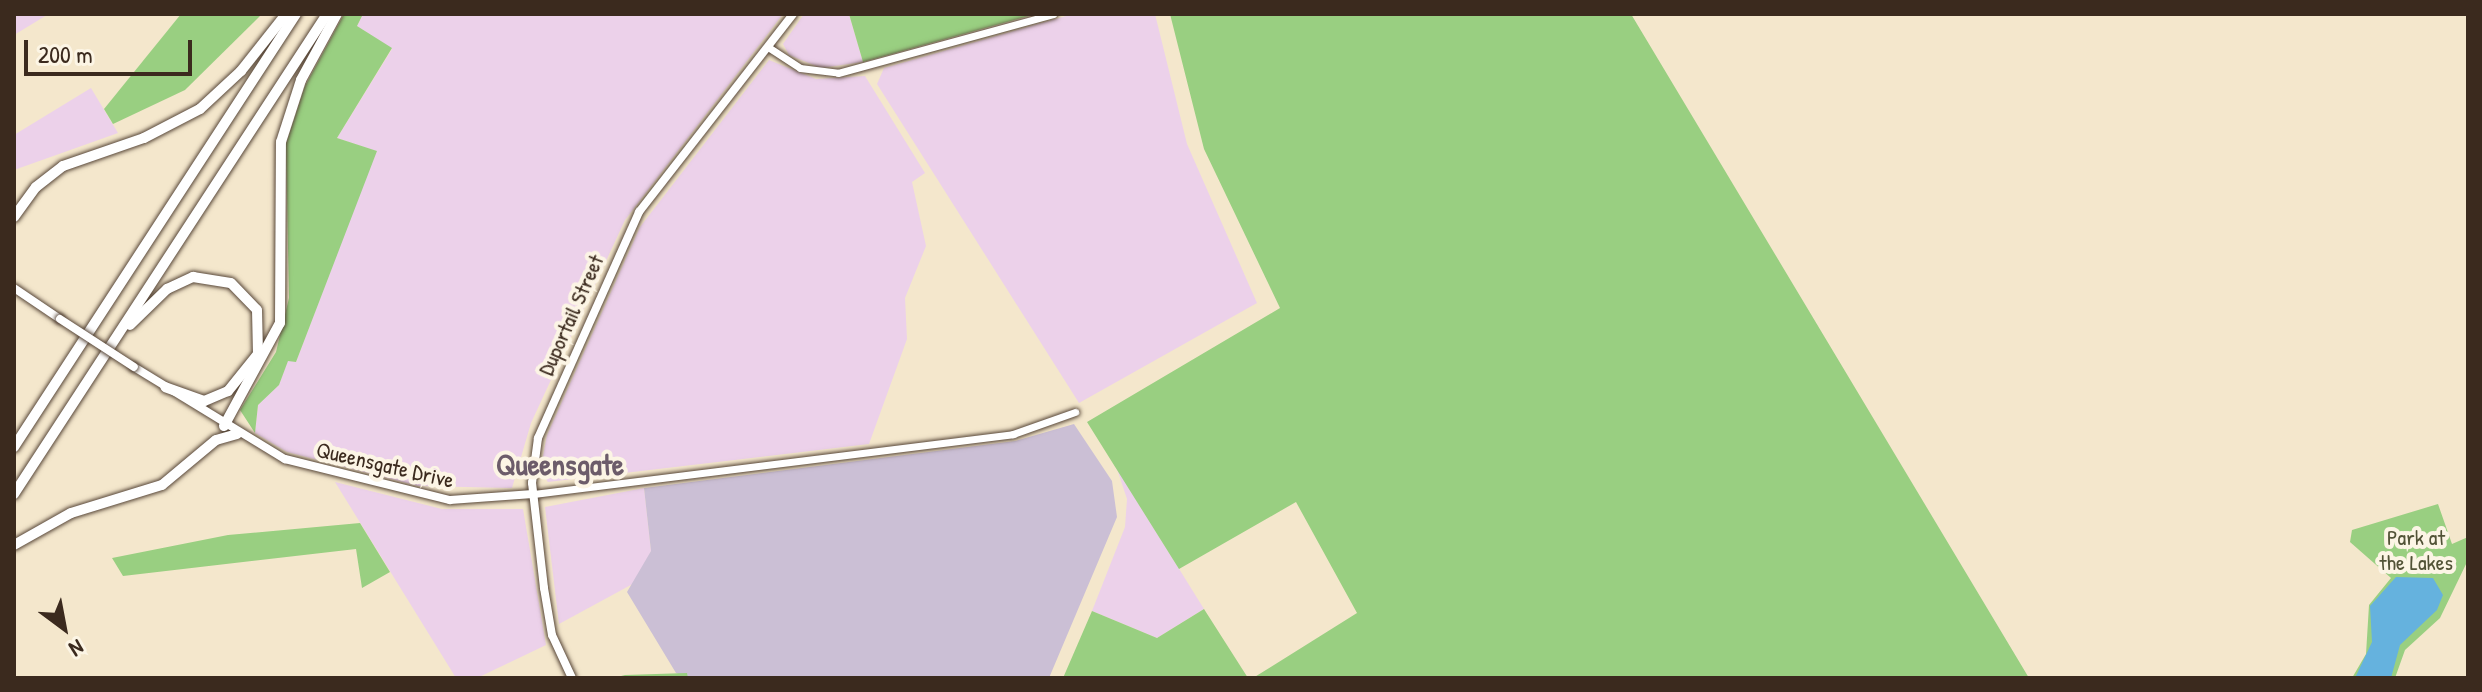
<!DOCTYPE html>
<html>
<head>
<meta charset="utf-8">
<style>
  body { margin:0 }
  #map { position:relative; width:2482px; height:692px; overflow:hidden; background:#f4e7cc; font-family:"Patrick Hand",sans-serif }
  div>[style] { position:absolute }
  .built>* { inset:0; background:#ecd1ea }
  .industrial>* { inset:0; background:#cbbfd5 }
  .green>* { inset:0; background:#99cf81 }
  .water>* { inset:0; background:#65b2de }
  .roads { filter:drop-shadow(0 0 2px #574638) drop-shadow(0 0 2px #574638) }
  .minor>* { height:7px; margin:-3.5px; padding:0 3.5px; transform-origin:3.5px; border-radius:3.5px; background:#fff }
  .major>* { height:8px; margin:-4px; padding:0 4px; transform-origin:4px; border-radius:4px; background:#fff }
  .highway>* { height:10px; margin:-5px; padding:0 5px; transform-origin:5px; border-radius:5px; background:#fff }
  .bridges { filter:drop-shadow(0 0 2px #574638) drop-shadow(0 0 2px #574638) }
  .major-bridge>* { height:8px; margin:-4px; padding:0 4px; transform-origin:4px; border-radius:4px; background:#fff }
  span { translate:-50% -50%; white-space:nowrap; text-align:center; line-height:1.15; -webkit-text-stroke:8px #fcf5e5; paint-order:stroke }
  .street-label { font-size:22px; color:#3b2a1e }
  .park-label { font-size:22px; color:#525337 }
  .district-label { font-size:30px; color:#6c5c6a; font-weight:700 }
  .frame { position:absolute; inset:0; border:16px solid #3b2a1e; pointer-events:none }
  .north { position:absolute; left:24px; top:588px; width:80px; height:80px; -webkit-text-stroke:6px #fcf5e5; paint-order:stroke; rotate:148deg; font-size:22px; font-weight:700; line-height:32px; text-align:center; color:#3b2a1e }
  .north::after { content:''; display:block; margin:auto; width:28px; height:36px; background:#3b2a1e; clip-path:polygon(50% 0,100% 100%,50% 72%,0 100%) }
  .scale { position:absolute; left:24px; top:40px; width:168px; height:36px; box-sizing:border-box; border:4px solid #3b2a1e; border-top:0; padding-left:10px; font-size:24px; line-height:28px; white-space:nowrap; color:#3b2a1e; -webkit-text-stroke:6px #fcf5e5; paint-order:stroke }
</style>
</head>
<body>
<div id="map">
  <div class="built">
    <div style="clip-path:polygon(14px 14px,46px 14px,47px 15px,14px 35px)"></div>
    <div style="clip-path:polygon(363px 14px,783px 14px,625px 220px,531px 423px,512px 488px,418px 486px,287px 452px,255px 433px,258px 405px,279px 385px,288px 360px,296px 362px,376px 151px,337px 138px,392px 49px,357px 26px)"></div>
    <div style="clip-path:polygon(804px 14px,849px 14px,863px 62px,821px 68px,789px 55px,783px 44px)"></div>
    <div style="clip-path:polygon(1073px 14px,1155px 14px,1187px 144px,1257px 303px,1079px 403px,877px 84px,884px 68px)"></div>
    <div style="clip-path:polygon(769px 60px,816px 79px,865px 76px,925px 173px,912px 182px,926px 246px,905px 298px,907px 339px,869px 444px,548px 482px,540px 471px,547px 435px,640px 227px)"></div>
    <div style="clip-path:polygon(91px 88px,118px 133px,14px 170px,14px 135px)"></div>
    <div style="clip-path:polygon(1117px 469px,1204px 609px,1157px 638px,1092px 611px,1125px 527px,1127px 499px)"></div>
    <div style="clip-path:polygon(335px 482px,442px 509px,523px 509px,546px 645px,477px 678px,456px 678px)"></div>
    <div style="clip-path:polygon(644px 488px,651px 551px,640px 580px,559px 624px,545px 507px)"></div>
  </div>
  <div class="industrial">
    <div style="clip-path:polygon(1074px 424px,1112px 481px,1117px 517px,1049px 678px,688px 678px,676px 673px,627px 592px,651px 551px,644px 488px,1015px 441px)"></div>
  </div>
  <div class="green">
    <div style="clip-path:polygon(181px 14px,262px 14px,185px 90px,113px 124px,104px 109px)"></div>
    <div style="clip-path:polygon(344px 14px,363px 14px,357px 26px,392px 48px,337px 138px,377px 151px,296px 362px,288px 361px,279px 385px,258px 405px,255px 433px,240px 410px,276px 352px,289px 298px,286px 144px,305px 86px)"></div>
    <div style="clip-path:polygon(849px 14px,1036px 14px,863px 62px)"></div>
    <div style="clip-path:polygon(1170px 14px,1631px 14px,2029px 678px,1253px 678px,1357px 613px,1296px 502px,1179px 569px,1087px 422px,1280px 308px,1204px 149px)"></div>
    <div style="clip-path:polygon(2438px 504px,2452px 544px,2468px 537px,2468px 560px,2440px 618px,2405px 650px,2395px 678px,2352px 678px,2366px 654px,2369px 605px,2391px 578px,2350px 542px,2352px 530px)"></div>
    <div style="clip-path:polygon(360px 523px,390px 572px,362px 588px,356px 549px,123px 576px,112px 558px,228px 535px)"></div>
    <div style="clip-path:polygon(1204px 609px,1248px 678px,1063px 678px,1092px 611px,1157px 638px)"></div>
    <div style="clip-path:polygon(687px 673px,688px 678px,613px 678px,625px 675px)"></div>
  </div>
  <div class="water">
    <div style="clip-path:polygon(2396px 577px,2433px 578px,2443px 595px,2437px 610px,2400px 645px,2391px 678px,2355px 678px,2372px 642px,2370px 606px)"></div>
  </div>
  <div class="roads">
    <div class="minor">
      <div style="left:768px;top:47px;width:38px;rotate:33deg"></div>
      <div style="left:800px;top:68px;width:38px;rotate:7deg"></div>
      <div style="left:838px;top:73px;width:223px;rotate:-15.3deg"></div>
      <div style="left:533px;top:494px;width:484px;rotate:-7.1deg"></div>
      <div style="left:1013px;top:434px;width:66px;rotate:-19.5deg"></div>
    </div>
    <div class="major">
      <div style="left:14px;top:288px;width:55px;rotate:34deg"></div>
      <div style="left:134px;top:367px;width:177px;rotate:31.4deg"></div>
      <div style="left:285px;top:459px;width:170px;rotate:14deg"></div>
      <div style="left:450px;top:500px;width:83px;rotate:-4.1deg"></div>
      <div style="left:572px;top:678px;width:47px;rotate:-114.9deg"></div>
      <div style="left:552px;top:635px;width:48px;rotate:-99.7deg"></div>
      <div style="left:544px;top:588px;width:106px;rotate:-96.5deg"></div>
      <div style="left:532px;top:483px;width:45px;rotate:-82.4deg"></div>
      <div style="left:538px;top:438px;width:248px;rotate:-65.9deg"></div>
      <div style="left:639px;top:212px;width:251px;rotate:-52.1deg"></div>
    </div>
    <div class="highway">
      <div style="left:14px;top:217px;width:37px;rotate:-54deg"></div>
      <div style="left:36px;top:187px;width:34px;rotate:-38deg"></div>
      <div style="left:63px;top:166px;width:86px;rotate:-19.1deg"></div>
      <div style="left:144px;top:138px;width:63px;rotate:-27.4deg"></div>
      <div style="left:200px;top:109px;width:56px;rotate:-42.8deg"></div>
      <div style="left:241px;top:71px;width:73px;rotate:-51.7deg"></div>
      <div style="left:130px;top:325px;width:52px;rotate:-44.2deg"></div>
      <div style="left:167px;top:289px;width:29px;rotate:-25deg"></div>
      <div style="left:193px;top:277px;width:38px;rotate:9deg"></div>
      <div style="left:231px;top:283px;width:37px;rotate:46deg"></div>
      <div style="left:257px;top:310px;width:44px;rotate:88.7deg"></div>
      <div style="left:258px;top:354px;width:48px;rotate:129deg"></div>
      <div style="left:228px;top:391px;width:26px;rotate:157deg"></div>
      <div style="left:204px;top:401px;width:41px;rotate:-160.3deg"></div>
      <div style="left:224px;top:426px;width:117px;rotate:-61.5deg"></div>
      <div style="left:280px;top:323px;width:181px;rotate:-89.7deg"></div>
      <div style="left:281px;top:142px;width:65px;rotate:-72.1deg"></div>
      <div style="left:301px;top:80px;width:75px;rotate:-61.4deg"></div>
      <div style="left:14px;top:447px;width:517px;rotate:-56.93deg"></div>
      <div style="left:14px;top:494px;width:573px;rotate:-56.89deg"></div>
      <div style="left:14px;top:545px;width:65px;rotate:-29.3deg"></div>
      <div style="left:71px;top:513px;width:95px;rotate:-17.1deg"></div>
      <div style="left:162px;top:485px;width:70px;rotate:-39.8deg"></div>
      <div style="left:216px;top:440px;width:22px;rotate:-16deg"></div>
    </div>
  </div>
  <div class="bridges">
    <div class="major-bridge">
      <div style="left:60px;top:319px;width:88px;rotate:33deg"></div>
    </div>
  </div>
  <div class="street-label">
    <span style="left:571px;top:315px;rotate:-66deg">Duportail Street</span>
    <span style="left:385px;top:465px;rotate:13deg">Queensgate Drive</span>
  </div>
  <div class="park-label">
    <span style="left:2416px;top:550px">Park at<br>the Lakes</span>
  </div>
  <div class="district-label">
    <span style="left:560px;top:464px">Queensgate</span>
  </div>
  <div class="frame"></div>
  <div class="north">N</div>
  <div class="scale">200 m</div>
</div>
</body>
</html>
